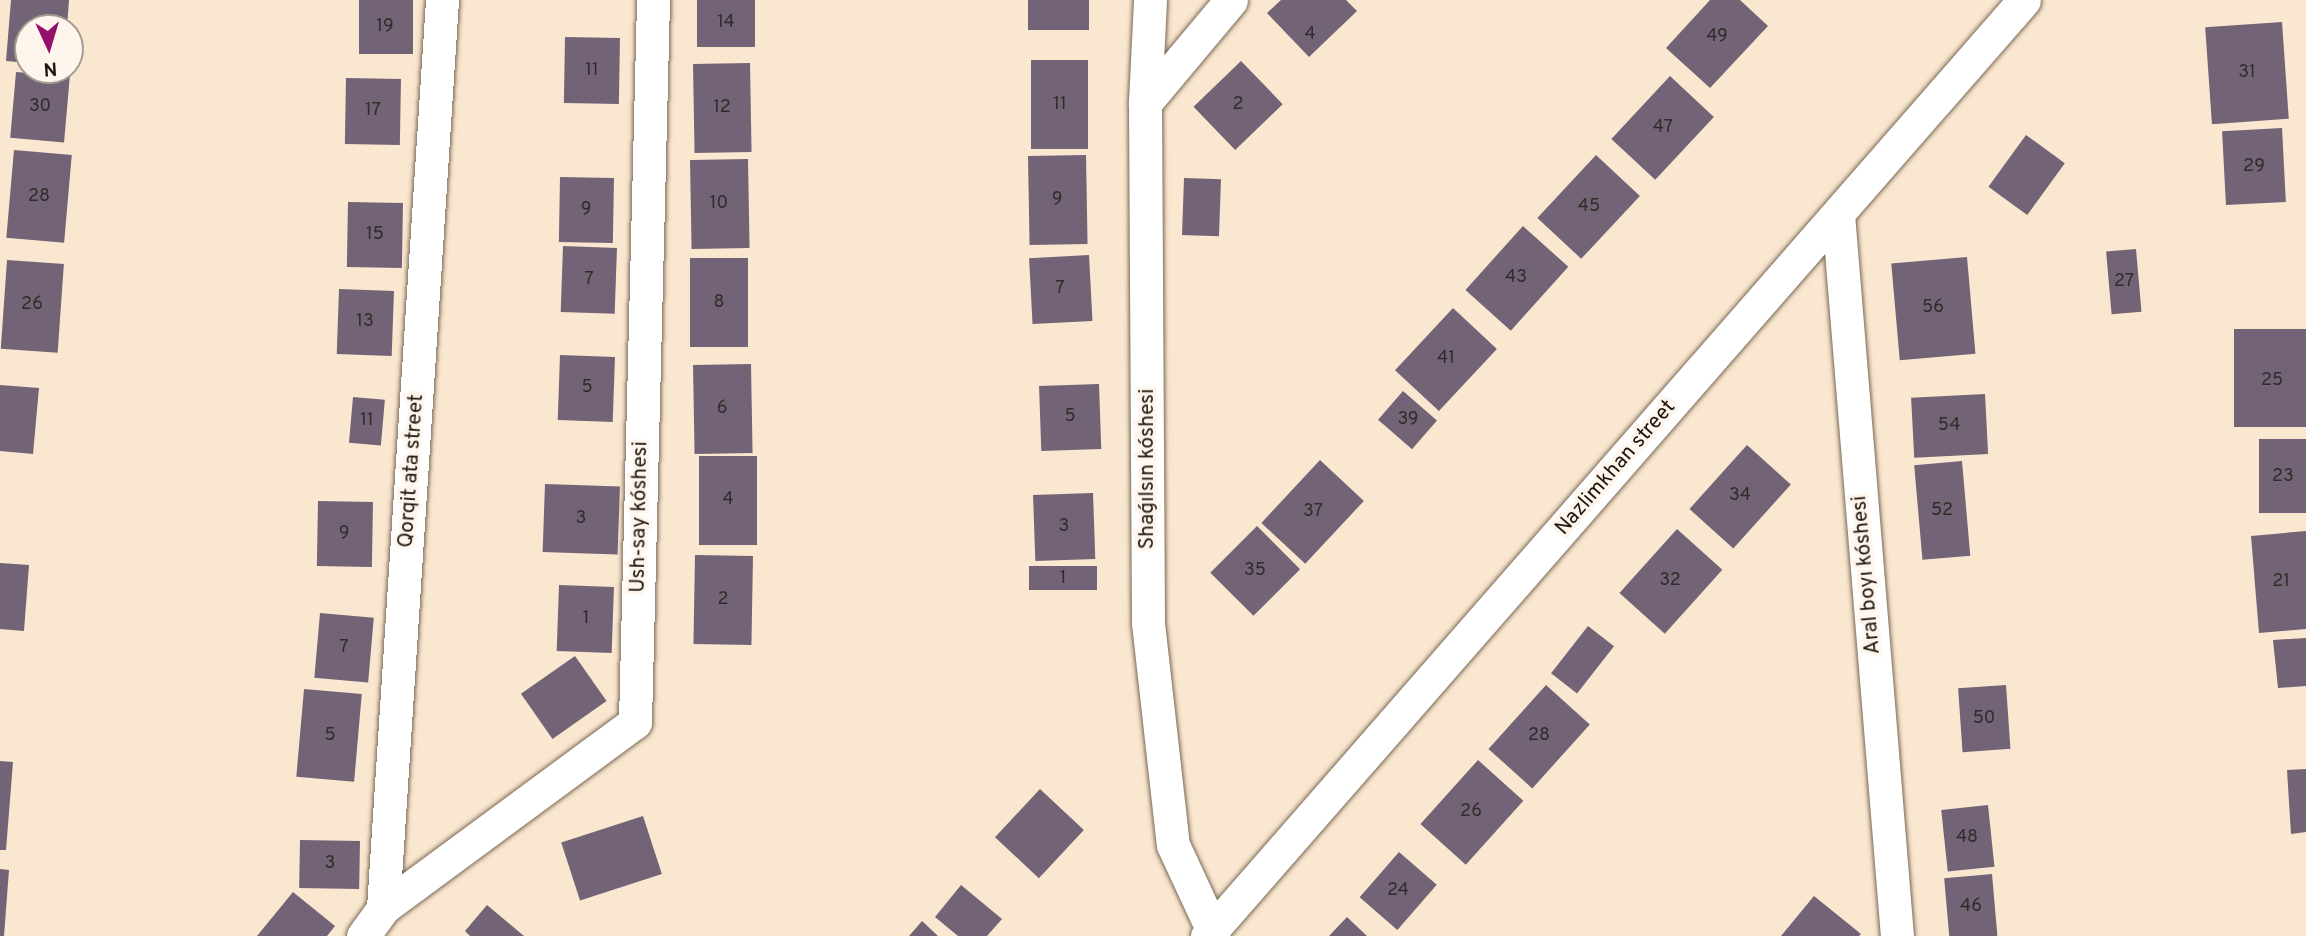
<!DOCTYPE html>
<html>
<head>
<meta charset="utf-8">
<style>
  body { margin:0 }
  #map { position:relative; width:2306px; height:936px; overflow:hidden; background:#fae7d0; font-family:Overpass,sans-serif }
  div>[style] { position:absolute }
  .building>* { inset:0; background:#736377; transform-origin:0 0 }
  .roads { filter:drop-shadow(0 0 2px #796854) drop-shadow(0 0 2px #796854) }
  .minor>* { height:33px; margin:-16.5px; padding:0 16.5px; transform-origin:16.5px; border-radius:16.5px; background:#fff }
  span { translate:-50% -50%; white-space:nowrap; text-align:center; line-height:1.15; -webkit-text-stroke:7px #fef6ed; paint-order:stroke }
  .number-label { font-size:18px; color:#332a29 }
  .number-label span { -webkit-text-stroke-width:0 }
  .street-label { font-size:21px; color:#1e170f }
  .north { position:absolute; left:14px; top:14px; width:70px; height:70px; box-sizing:border-box; background:#fef6ed; border:2px solid #a49d94; border-radius:50%; rotate:176deg; font-size:19px; font-weight:700; line-height:28px; text-align:center; color:#1e170f }
  .north::after { content:''; display:block; margin:auto; width:24px; height:32px; background:#951068; clip-path:polygon(50% 0,100% 100%,50% 72%,0 100%) }
</style>
</head>
<body>
<div id="map">
  <div class="building">
    <div style="clip-path:polygon(11px 0,69px 0,67px 28px,28px 28px,28px 63px,6px 61px)"></div>
    <div style="left:359px;top:0;width:54px;height:54px"></div>
    <div style="left:697px;top:0;width:58px;height:47px"></div>
    <div style="left:1028px;top:0;width:61px;height:30px"></div>
    <div style="clip-path:polygon(1281px 0,1346px 0,1357px 11px,1309px 57px,1267px 13px)"></div>
    <div style="clip-path:polygon(1710px 0,1740px 0,1768px 26px,1710px 88px,1666px 48px)"></div>
    <div style="left:2282px;top:22px;width:97px;height:77px;rotate:86deg"></div>
    <div style="left:565px;top:37px;width:55px;height:66px;rotate:1deg"></div>
    <div style="left:1031px;top:60px;width:57px;height:89px"></div>
    <div style="left:1241px;top:61px;width:60px;height:66px;rotate:46deg"></div>
    <div style="left:750px;top:63px;width:89px;height:57px;rotate:89deg"></div>
    <div style="left:16px;top:72px;width:54px;height:66px;rotate:5deg"></div>
    <div style="left:1670px;top:76px;width:60px;height:86px;rotate:43deg"></div>
    <div style="left:346px;top:78px;width:55px;height:66px;rotate:1deg"></div>
    <div style="left:2282px;top:128px;width:74px;height:60px;rotate:87deg"></div>
    <div style="left:2026px;top:135px;width:48px;height:64px;rotate:36deg"></div>
    <div style="left:14px;top:150px;width:58px;height:88px;rotate:5deg"></div>
    <div style="left:1086px;top:155px;width:89px;height:58px;rotate:89deg"></div>
    <div style="left:1596px;top:155px;width:60px;height:86px;rotate:43deg"></div>
    <div style="left:748px;top:159px;width:89px;height:58px;rotate:89deg"></div>
    <div style="left:560px;top:177px;width:54px;height:65px;rotate:1deg"></div>
    <div style="left:1184px;top:178px;width:37px;height:57px;rotate:2deg"></div>
    <div style="left:348px;top:202px;width:55px;height:65px;rotate:1deg"></div>
    <div style="left:1523px;top:226px;width:61px;height:86px;rotate:42deg"></div>
    <div style="left:563px;top:246px;width:54px;height:66px;rotate:2deg"></div>
    <div style="left:2136px;top:249px;width:63px;height:30px;rotate:85deg"></div>
    <div style="left:1089px;top:255px;width:66px;height:60px;rotate:87deg"></div>
    <div style="left:1967px;top:257px;width:97px;height:76px;rotate:85deg"></div>
    <div style="left:748px;top:258px;width:89px;height:58px;rotate:90deg"></div>
    <div style="left:7px;top:260px;width:57px;height:89px;rotate:4deg"></div>
    <div style="left:339px;top:289px;width:55px;height:65px;rotate:2deg"></div>
    <div style="left:1453px;top:308px;width:60px;height:85px;rotate:43deg"></div>
    <div style="left:2306px;top:329px;width:98px;height:72px;rotate:90deg"></div>
    <div style="left:560px;top:355px;width:55px;height:65px;rotate:2deg"></div>
    <div style="left:751px;top:364px;width:89px;height:58px;rotate:89deg"></div>
    <div style="left:1099px;top:384px;width:65px;height:60px;rotate:88deg"></div>
    <div style="clip-path:polygon(0 385px,39px 388px,33px 454px,0 451px)"></div>
    <div style="left:1403px;top:391px;width:45px;height:38px;rotate:41deg"></div>
    <div style="left:1985px;top:394px;width:60px;height:74px;rotate:87deg"></div>
    <div style="left:353px;top:397px;width:32px;height:46px;rotate:5deg"></div>
    <div style="left:2306px;top:439px;width:74px;height:47px;rotate:90deg"></div>
    <div style="left:1747px;top:445px;width:59px;height:86px;rotate:42deg"></div>
    <div style="left:699px;top:456px;width:58px;height:89px"></div>
    <div style="left:1320px;top:460px;width:60px;height:86px;rotate:43deg"></div>
    <div style="left:1962px;top:461px;width:95px;height:48px;rotate:85deg"></div>
    <div style="left:545px;top:484px;width:75px;height:68px;rotate:2deg"></div>
    <div style="left:1093px;top:493px;width:66px;height:60px;rotate:88deg"></div>
    <div style="left:318px;top:501px;width:55px;height:65px;rotate:1deg"></div>
    <div style="left:1257px;top:526px;width:61px;height:66px;rotate:45deg"></div>
    <div style="left:1677px;top:529px;width:61px;height:86px;rotate:42deg"></div>
    <div style="clip-path:polygon(2306px 531px,2306px 629px,2259px 633px,2251px 536px)"></div>
    <div style="left:695px;top:555px;width:58px;height:89px;rotate:1deg"></div>
    <div style="clip-path:polygon(0 563px,29px 565px,24px 631px,0 629px)"></div>
    <div style="left:1097px;top:566px;width:24px;height:68px;rotate:90deg"></div>
    <div style="left:559px;top:585px;width:55px;height:66px;rotate:2deg"></div>
    <div style="left:320px;top:613px;width:54px;height:65px;rotate:5deg"></div>
    <div style="left:1588px;top:626px;width:33px;height:60px;rotate:38deg"></div>
    <div style="clip-path:polygon(2306px 638px,2306px 686px,2278px 688px,2273px 640px)"></div>
    <div style="left:575px;top:656px;width:55px;height:66px;rotate:55deg"></div>
    <div style="left:1546px;top:685px;width:59px;height:86px;rotate:42deg"></div>
    <div style="left:2006px;top:685px;width:64px;height:48px;rotate:86deg"></div>
    <div style="left:304px;top:689px;width:58px;height:88px;rotate:5deg"></div>
    <div style="left:1478px;top:760px;width:61px;height:86px;rotate:42deg"></div>
    <div style="clip-path:polygon(0 761px,13px 762px,6px 850px,0 850px)"></div>
    <div style="clip-path:polygon(2306px 769px,2306px 832px,2291px 834px,2287px 770px)"></div>
    <div style="left:1040px;top:789px;width:60px;height:66px;rotate:43deg"></div>
    <div style="left:1988px;top:805px;width:62px;height:47px;rotate:84deg"></div>
    <div style="left:643px;top:816px;width:61px;height:86px;rotate:72deg"></div>
    <div style="left:300px;top:840px;width:60px;height:48px;rotate:1deg"></div>
    <div style="left:1399px;top:852px;width:50px;height:60px;rotate:41deg"></div>
    <div style="clip-path:polygon(0 869px,9px 870px,4px 936px,0 936px)"></div>
    <div style="left:1992px;top:874px;width:62px;height:48px;rotate:85deg"></div>
    <div style="clip-path:polygon(961px 885px,1002px 919px,987px 936px,958px 936px,935px 917px)"></div>
    <div style="clip-path:polygon(293px 892px,335px 926px,327px 936px,257px 936px)"></div>
    <div style="clip-path:polygon(1814px 896px,1861px 934px,1859px 936px,1781px 936px)"></div>
    <div style="clip-path:polygon(487px 905px,524px 936px,470px 936px,465px 931px)"></div>
    <div style="clip-path:polygon(1347px 917px,1367px 936px,1329px 936px)"></div>
    <div style="clip-path:polygon(922px 921px,938px 936px,909px 936px)"></div>
  </div>
  <div class="roads">
    <div class="minor">
      <div style="left:1150px;top:0;width:103px;rotate:92.8deg"></div>
      <div style="left:1145px;top:103px;width:520px;rotate:89.67deg"></div>
      <div style="left:1148px;top:623px;width:223px;rotate:83.6deg"></div>
      <div style="left:1173px;top:845px;width:93px;rotate:65.1deg"></div>
      <div style="left:1145px;top:103px;width:134px;rotate:-50.1deg"></div>
      <div style="left:1838px;top:214px;width:724px;rotate:85.33deg"></div>
      <div style="left:383px;top:908px;width:313px;rotate:-36.4deg"></div>
      <div style="left:635px;top:722px;width:722px;rotate:-88.57deg"></div>
      <div style="left:363px;top:936px;width:34px;rotate:-54deg"></div>
      <div style="left:383px;top:908px;width:910px;rotate:-86.28deg"></div>
      <div style="left:1207px;top:936px;width:1242px;rotate:-48.88deg"></div>
    </div>
  </div>
  <div class="number-label">
    <span style="left:726px;top:23px">14</span>
    <span style="left:385px;top:27px">19</span>
    <span style="left:1310px;top:35px">4</span>
    <span style="left:1717px;top:37px">49</span>
    <span style="left:592px;top:71px">11</span>
    <span style="left:2247px;top:73px">31</span>
    <span style="left:1060px;top:105px">11</span>
    <span style="left:1238px;top:105px">2</span>
    <span style="left:40px;top:107px">30</span>
    <span style="left:722px;top:108px">12</span>
    <span style="left:373px;top:111px">17</span>
    <span style="left:1663px;top:128px">47</span>
    <span style="left:2254px;top:167px">29</span>
    <span style="left:39px;top:197px">28</span>
    <span style="left:1057px;top:200px">9</span>
    <span style="left:719px;top:204px">10</span>
    <span style="left:1589px;top:207px">45</span>
    <span style="left:586px;top:210px">9</span>
    <span style="left:375px;top:235px">15</span>
    <span style="left:1516px;top:278px">43</span>
    <span style="left:589px;top:280px">7</span>
    <span style="left:2124px;top:282px">27</span>
    <span style="left:1060px;top:289px">7</span>
    <span style="left:719px;top:303px">8</span>
    <span style="left:32px;top:305px">26</span>
    <span style="left:1933px;top:308px">56</span>
    <span style="left:365px;top:322px">13</span>
    <span style="left:1446px;top:359px">41</span>
    <span style="left:2272px;top:381px">25</span>
    <span style="left:587px;top:388px">5</span>
    <span style="left:722px;top:409px">6</span>
    <span style="left:1070px;top:417px">5</span>
    <span style="left:1408px;top:420px">39</span>
    <span style="left:367px;top:421px">11</span>
    <span style="left:1949px;top:426px">54</span>
    <span style="left:2283px;top:477px">23</span>
    <span style="left:1740px;top:496px">34</span>
    <span style="left:728px;top:500px">4</span>
    <span style="left:1942px;top:511px">52</span>
    <span style="left:1313px;top:512px">37</span>
    <span style="left:581px;top:519px">3</span>
    <span style="left:1064px;top:527px">3</span>
    <span style="left:344px;top:534px">9</span>
    <span style="left:1255px;top:571px">35</span>
    <span style="left:1063px;top:579px">1</span>
    <span style="left:1670px;top:581px">32</span>
    <span style="left:2281px;top:582px">21</span>
    <span style="left:723px;top:600px">2</span>
    <span style="left:586px;top:619px">1</span>
    <span style="left:344px;top:648px">7</span>
    <span style="left:1984px;top:719px">50</span>
    <span style="left:330px;top:736px">5</span>
    <span style="left:1539px;top:736px">28</span>
    <span style="left:1471px;top:812px">26</span>
    <span style="left:1967px;top:838px">48</span>
    <span style="left:330px;top:864px">3</span>
    <span style="left:1398px;top:891px">24</span>
    <span style="left:1971px;top:907px">46</span>
  </div>
  <div class="street-label">
    <span style="left:1616px;top:468px;rotate:-49deg">Nazlimkhan street</span>
    <span style="left:1148px;top:469px;rotate:-90deg">Shaǵılsın kóshesi</span>
    <span style="left:412px;top:471px;rotate:-86deg">Qorqit ata street</span>
    <span style="left:640px;top:517px;rotate:-89deg">Ush-say kóshesi</span>
    <span style="left:1867px;top:575px;rotate:-95deg">Aral boyı kóshesi</span>
  </div>
  <div class="north">N</div>
</div>
</body>
</html>
